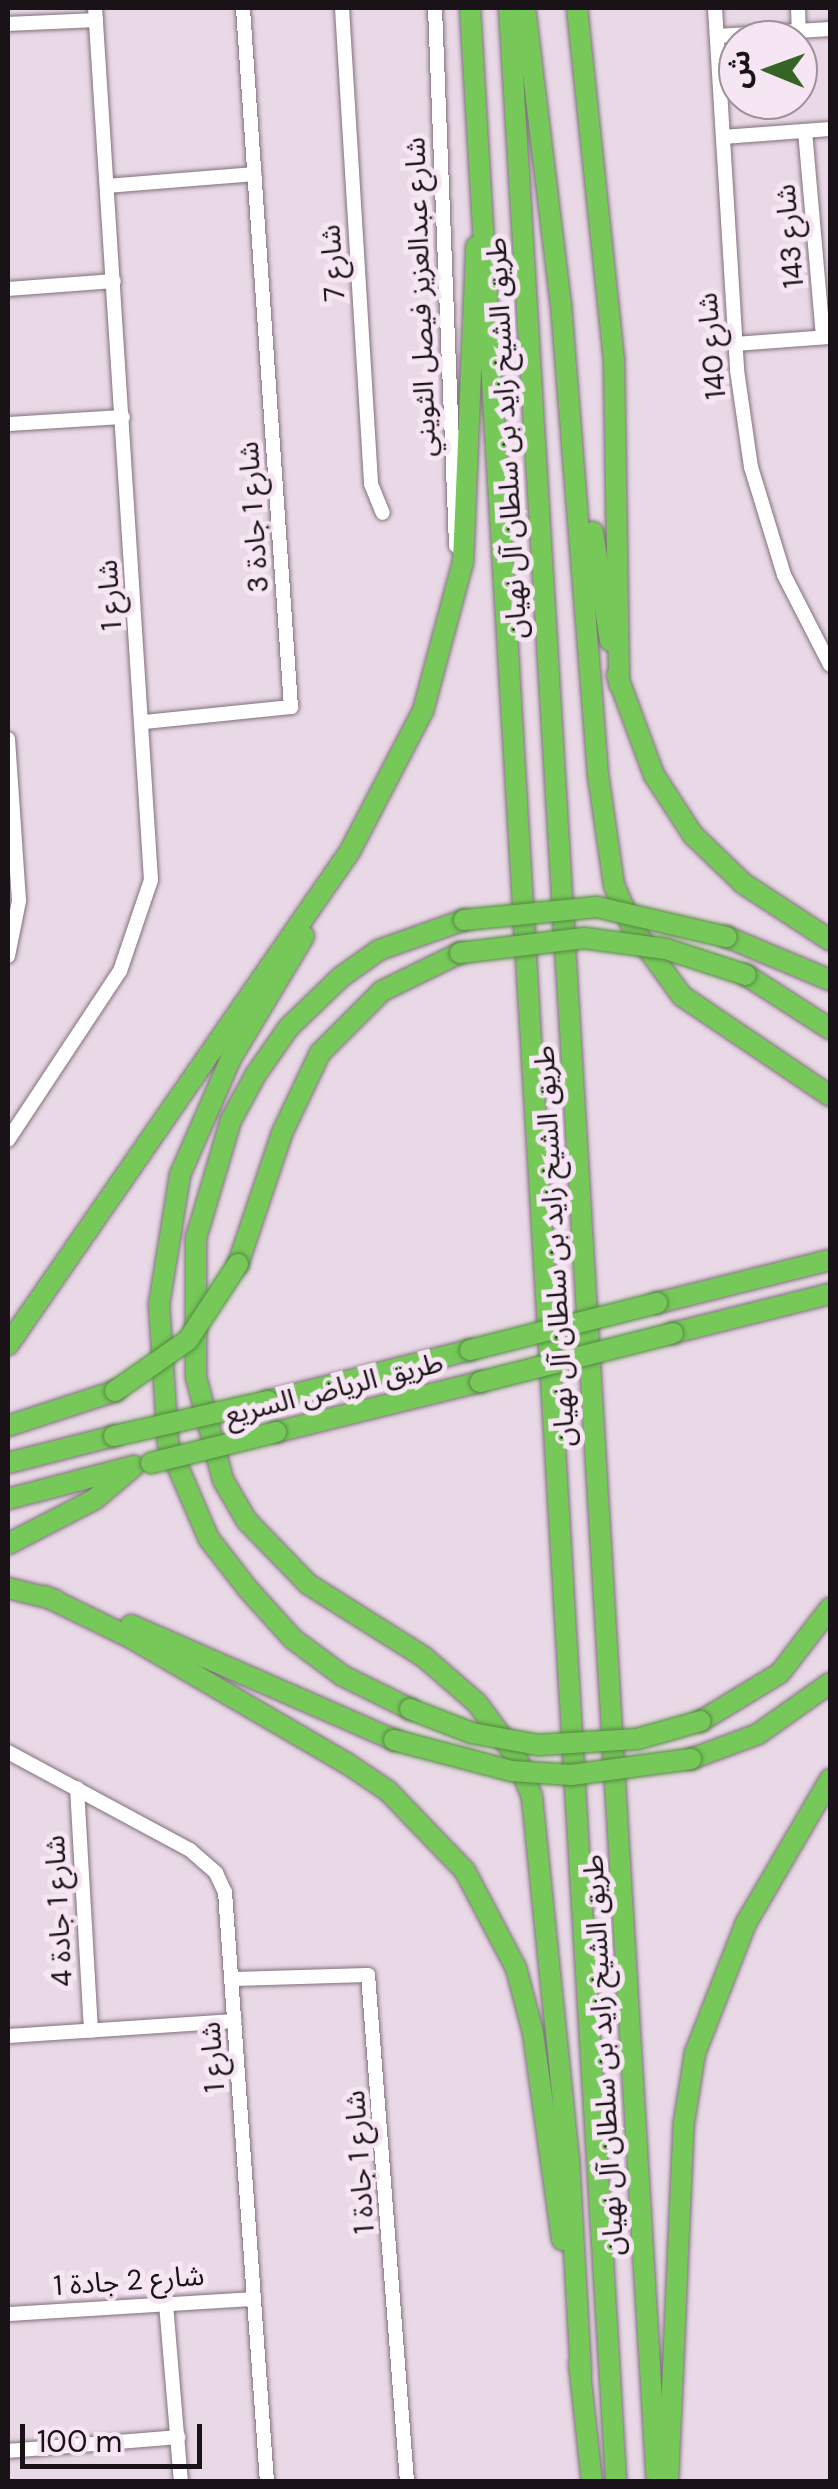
<!DOCTYPE html>
<html>
<head>
<meta charset="utf-8">
<style>
  body { margin:0 }
  #map { position:relative; width:838px; height:2489px; overflow:hidden; background:#e9d8e5; font-family:"DM Sans","Noto Sans Arabic",sans-serif }
  div>[style] { position:absolute }
  .roads { filter:drop-shadow(0 0 2px #7f717c) drop-shadow(0 0 2px #7f717c) }
  .minor>* { height:14px; margin:-7px; padding:0 7px; transform-origin:7px; border-radius:7px; background:#fff }
  .highway>* { height:20px; margin:-10px; padding:0 10px; transform-origin:10px; border-radius:10px; background:#76c859 }
  .bridges { filter:drop-shadow(0 0 2px #558942) drop-shadow(0 0 2px #558942) }
  .highway-bridge>* { height:20px; margin:-10px; padding:0 10px; transform-origin:10px; border-radius:10px; background:#76c859 }
  span { translate:-50% -50%; white-space:nowrap; text-align:center; line-height:1.15; -webkit-text-stroke:10px #f6e5f2; paint-order:stroke }
  .street-label { font-size:28px; color:#191318 }
  .frame { position:absolute; inset:0; border:10px solid #191318; pointer-events:none }
  .north { position:absolute; left:718px; top:20px; width:100px; height:100px; box-sizing:border-box; background:#f6e5f2; border:2px solid #9e919b; border-radius:50%; rotate:271deg; font-size:28px; font-weight:700; line-height:40px; text-align:center; color:#191318 }
  .north::after { content:''; display:block; margin:auto; width:35px; height:45px; background:#356424; clip-path:polygon(50% 0,100% 100%,50% 72%,0 100%) }
  .scale { position:absolute; left:20px; top:2424px; width:182px; height:45px; box-sizing:border-box; border:5px solid #191318; border-top:0; padding-left:12px; font-size:30px; line-height:35px; white-space:nowrap; color:#191318; -webkit-text-stroke:8px #f6e5f2; paint-order:stroke }
</style>
</head>
<body>
<div id="map">
  <div class="roads">
    <div class="minor">
      <div style="left:342px;top:8px;width:477px;rotate:86.5deg"></div>
      <div style="left:371px;top:484px;width:31px;rotate:68deg"></div>
      <div style="left:435px;top:8px;width:538px;rotate:87.76deg"></div>
      <div style="left:715px;top:8px;width:363px;rotate:86.5deg"></div>
      <div style="left:737px;top:370px;width:98px;rotate:81.8deg"></div>
      <div style="left:751px;top:467px;width:113px;rotate:73deg"></div>
      <div style="left:784px;top:575px;width:101px;rotate:62.9deg"></div>
      <div style="left:798px;top:8px;width:23px;rotate:88deg"></div>
      <div style="left:8px;top:24px;width:88px;rotate:-2.6deg"></div>
      <div style="left:717px;top:36px;width:113px;rotate:-3.5deg"></div>
      <div style="left:805px;top:131px;width:207px;rotate:85deg"></div>
      <div style="left:723px;top:137px;width:107px;rotate:-4.3deg"></div>
      <div style="left:107px;top:186px;width:148px;rotate:-4.6deg"></div>
      <div style="left:8px;top:289px;width:106px;rotate:-4.3deg"></div>
      <div style="left:735px;top:344px;width:94px;rotate:-4.3deg"></div>
      <div style="left:8px;top:424px;width:115px;rotate:-3.5deg"></div>
      <div style="left:144px;top:722px;width:148px;rotate:-5.8deg"></div>
      <div style="left:291px;top:707px;width:701px;rotate:-93.93deg"></div>
      <div style="left:8px;top:739px;width:162px;rotate:86.1deg"></div>
      <div style="left:19px;top:901px;width:56px;rotate:101.3deg"></div>
      <div style="left:8px;top:1140px;width:203px;rotate:-56.5deg"></div>
      <div style="left:120px;top:971px;width:96px;rotate:-71.2deg"></div>
      <div style="left:151px;top:880px;width:874px;rotate:-93.67deg"></div>
      <div style="left:8px;top:1752px;width:207px;rotate:28.3deg"></div>
      <div style="left:190px;top:1850px;width:35px;rotate:41deg"></div>
      <div style="left:216px;top:1873px;width:21px;rotate:65deg"></div>
      <div style="left:225px;top:1892px;width:591px;rotate:85.93deg"></div>
      <div style="left:77px;top:1788px;width:243px;rotate:86.7deg"></div>
      <div style="left:233px;top:1979px;width:135px;rotate:-1.7deg"></div>
      <div style="left:368px;top:1975px;width:508px;rotate:85.6deg"></div>
      <div style="left:8px;top:2036px;width:227px;rotate:-3.8deg"></div>
      <div style="left:166px;top:2304px;width:179px;rotate:85.2deg"></div>
      <div style="left:8px;top:2314px;width:245px;rotate:-3.5deg"></div>
      <div style="left:8px;top:2451px;width:171px;rotate:-4.7deg"></div>
    </div>
    <div class="highway">
      <div style="left:470px;top:8px;width:2478px;rotate:86.62deg"></div>
      <div style="left:509px;top:8px;width:2478px;rotate:86.58deg"></div>
      <div style="left:525px;top:8px;width:298px;rotate:83.1deg"></div>
      <div style="left:561px;top:304px;width:472px;rotate:85.5deg"></div>
      <div style="left:598px;top:775px;width:111px;rotate:81.7deg"></div>
      <div style="left:614px;top:885px;width:46px;rotate:66.8deg"></div>
      <div style="left:632px;top:927px;width:85px;rotate:54.1deg"></div>
      <div style="left:682px;top:996px;width:179px;rotate:34deg"></div>
      <div style="left:577px;top:8px;width:353px;rotate:84deg"></div>
      <div style="left:614px;top:359px;width:325px;rotate:89.1deg"></div>
      <div style="left:593px;top:532px;width:110px;rotate:81.1deg"></div>
      <div style="left:617px;top:675px;width:107px;rotate:69.7deg"></div>
      <div style="left:654px;top:775px;width:72px;rotate:57deg"></div>
      <div style="left:693px;top:835px;width:71px;rotate:43.9deg"></div>
      <div style="left:744px;top:884px;width:103px;rotate:33.1deg"></div>
      <div style="left:464px;top:920px;width:90px;rotate:160.6deg"></div>
      <div style="left:379px;top:950px;width:47px;rotate:144.6deg"></div>
      <div style="left:341px;top:977px;width:72px;rotate:136.1deg"></div>
      <div style="left:289px;top:1027px;width:57px;rotate:125.1deg"></div>
      <div style="left:256px;top:1074px;width:52px;rotate:118.5deg"></div>
      <div style="left:231px;top:1120px;width:123px;rotate:106.5deg"></div>
      <div style="left:196px;top:1238px;width:139px;rotate:90deg"></div>
      <div style="left:196px;top:1377px;width:106px;rotate:75.3deg"></div>
      <div style="left:223px;top:1480px;width:48px;rotate:59.7deg"></div>
      <div style="left:247px;top:1521px;width:88px;rotate:45.9deg"></div>
      <div style="left:308px;top:1584px;width:137px;rotate:32.2deg"></div>
      <div style="left:424px;top:1657px;width:70px;rotate:41deg"></div>
      <div style="left:477px;top:1703px;width:66px;rotate:53.7deg"></div>
      <div style="left:516px;top:1756px;width:44px;rotate:68.7deg"></div>
      <div style="left:532px;top:1797px;width:364px;rotate:84.2deg"></div>
      <div style="left:569px;top:2159px;width:215px;rotate:86.8deg"></div>
      <div style="left:304px;top:936px;width:142px;rotate:120.9deg"></div>
      <div style="left:231px;top:1058px;width:128px;rotate:113.6deg"></div>
      <div style="left:180px;top:1175px;width:131px;rotate:99.2deg"></div>
      <div style="left:159px;top:1304px;width:140px;rotate:86.3deg"></div>
      <div style="left:168px;top:1444px;width:103px;rotate:66.7deg"></div>
      <div style="left:209px;top:1539px;width:62px;rotate:52.2deg"></div>
      <div style="left:247px;top:1588px;width:69px;rotate:48deg"></div>
      <div style="left:293px;top:1639px;width:62px;rotate:36.5deg"></div>
      <div style="left:343px;top:1676px;width:75px;rotate:26.2deg"></div>
      <div style="left:727px;top:937px;width:112px;rotate:22.7deg"></div>
      <div style="left:746px;top:975px;width:100px;rotate:32.7deg"></div>
      <div style="left:238px;top:1264px;width:138px;rotate:-71.4deg"></div>
      <div style="left:282px;top:1133px;width:89px;rotate:-64.6deg"></div>
      <div style="left:320px;top:1053px;width:88px;rotate:-45deg"></div>
      <div style="left:382px;top:991px;width:87px;rotate:-26deg"></div>
      <div style="left:657px;top:1303px;width:178px;rotate:-14deg"></div>
      <div style="left:673px;top:1333px;width:162px;rotate:-14deg"></div>
      <div style="left:8px;top:1345px;width:601px;rotate:-55.3deg"></div>
      <div style="left:350px;top:851px;width:158px;rotate:-62.5deg"></div>
      <div style="left:423px;top:711px;width:154px;rotate:-75deg"></div>
      <div style="left:463px;top:562px;width:316px;rotate:-87.6deg"></div>
      <div style="left:268px;top:1401px;width:208px;rotate:-14.2deg"></div>
      <div style="left:8px;top:1426px;width:113px;rotate:-18.1deg"></div>
      <div style="left:276px;top:1432px;width:210px;rotate:-13.8deg"></div>
      <div style="left:8px;top:1463px;width:109px;rotate:-14.3deg"></div>
      <div style="left:8px;top:1499px;width:130px;rotate:-14.7deg"></div>
      <div style="left:8px;top:1544px;width:98px;rotate:-27.3deg"></div>
      <div style="left:95px;top:1499px;width:51px;rotate:-40.2deg"></div>
      <div style="left:8px;top:1588px;width:49px;rotate:14deg"></div>
      <div style="left:45px;top:1596px;width:98px;rotate:26deg"></div>
      <div style="left:133px;top:1639px;width:249px;rotate:30.2deg"></div>
      <div style="left:348px;top:1764px;width:48px;rotate:34deg"></div>
      <div style="left:388px;top:1791px;width:111px;rotate:46.1deg"></div>
      <div style="left:465px;top:1871px;width:110px;rotate:62.3deg"></div>
      <div style="left:516px;top:1968px;width:67px;rotate:75.3deg"></div>
      <div style="left:533px;top:2033px;width:209px;rotate:82deg"></div>
      <div style="left:131px;top:1625px;width:287px;rotate:23.6deg"></div>
      <div style="left:701px;top:1721px;width:92px;rotate:-31.3deg"></div>
      <div style="left:780px;top:1673px;width:82px;rotate:-52.4deg"></div>
      <div style="left:691px;top:1759px;width:72px;rotate:-20.5deg"></div>
      <div style="left:758px;top:1734px;width:88px;rotate:-35.3deg"></div>
      <div style="left:579px;top:2363px;width:120px;rotate:83.8deg"></div>
      <div style="left:668px;top:2482px;width:360px;rotate:-87.5deg"></div>
      <div style="left:684px;top:2122px;width:70px;rotate:-80.9deg"></div>
      <div style="left:695px;top:2053px;width:140px;rotate:-68.6deg"></div>
      <div style="left:746px;top:1923px;width:167px;rotate:-59.7deg"></div>
    </div>
  </div>
  <div class="bridges">
    <div class="highway-bridge">
      <div style="left:464px;top:920px;width:134px;rotate:-5.6deg"></div>
      <div style="left:597px;top:907px;width:133px;rotate:13deg"></div>
      <div style="left:460px;top:953px;width:125px;rotate:-6.9deg"></div>
      <div style="left:584px;top:938px;width:83px;rotate:7.6deg"></div>
      <div style="left:666px;top:949px;width:84px;rotate:18deg"></div>
      <div style="left:470px;top:1350px;width:193px;rotate:-14.1deg"></div>
      <div style="left:480px;top:1382px;width:199px;rotate:-14.2deg"></div>
      <div style="left:115px;top:1391px;width:89px;rotate:-34.9deg"></div>
      <div style="left:188px;top:1340px;width:91px;rotate:-56.7deg"></div>
      <div style="left:114px;top:1436px;width:158px;rotate:-12.8deg"></div>
      <div style="left:151px;top:1463px;width:129px;rotate:-13.9deg"></div>
      <div style="left:410px;top:1709px;width:66px;rotate:21.2deg"></div>
      <div style="left:472px;top:1733px;width:67px;rotate:10.3deg"></div>
      <div style="left:538px;top:1745px;width:99px;rotate:-3.5deg"></div>
      <div style="left:637px;top:1739px;width:66px;rotate:-15.7deg"></div>
      <div style="left:394px;top:1740px;width:121px;rotate:14.8deg"></div>
      <div style="left:511px;top:1771px;width:60px;rotate:3.8deg"></div>
      <div style="left:571px;top:1775px;width:121px;rotate:-7.6deg"></div>
    </div>
  </div>
  <div class="street-label">
    <span style="left:790px;top:236px;rotate:-95deg">شارع 143</span>
    <span style="left:333px;top:263px;rotate:-94deg">شارع 7</span>
    <span style="left:421px;top:297px;rotate:-92deg">شارع عبدالعزيز فيصل الثويني</span>
    <span style="left:712px;top:346px;rotate:-95deg">شارع 140</span>
    <span style="left:507px;top:438px;rotate:-93deg">طريق الشيخ زايد بن سلطان آل نهيان</span>
    <span style="left:254px;top:517px;rotate:-94deg">شارع 1 جادة 3</span>
    <span style="left:110px;top:595px;rotate:-94deg">شارع 1</span>
    <span style="left:555px;top:1246px;rotate:-93deg">طريق الشيخ زايد بن سلطان آل نهيان</span>
    <span style="left:334px;top:1389px;rotate:-14deg">طريق الرياض السريع</span>
    <span style="left:59px;top:1911px;rotate:-93deg">شارع 1 جادة 4</span>
    <span style="left:604px;top:2055px;rotate:-93deg">طريق الشيخ زايد بن سلطان آل نهيان</span>
    <span style="left:213px;top:2057px;rotate:-94deg">شارع 1</span>
    <span style="left:360px;top:2162px;rotate:-94deg">شارع 1 جادة 1</span>
    <span style="left:129px;top:2281px;rotate:-4deg">شارع 2 جادة 1</span>
  </div>
  <div class="frame"></div>
  <div class="north">ش</div>
  <div class="scale">100 m</div>
</div>
</body>
</html>
